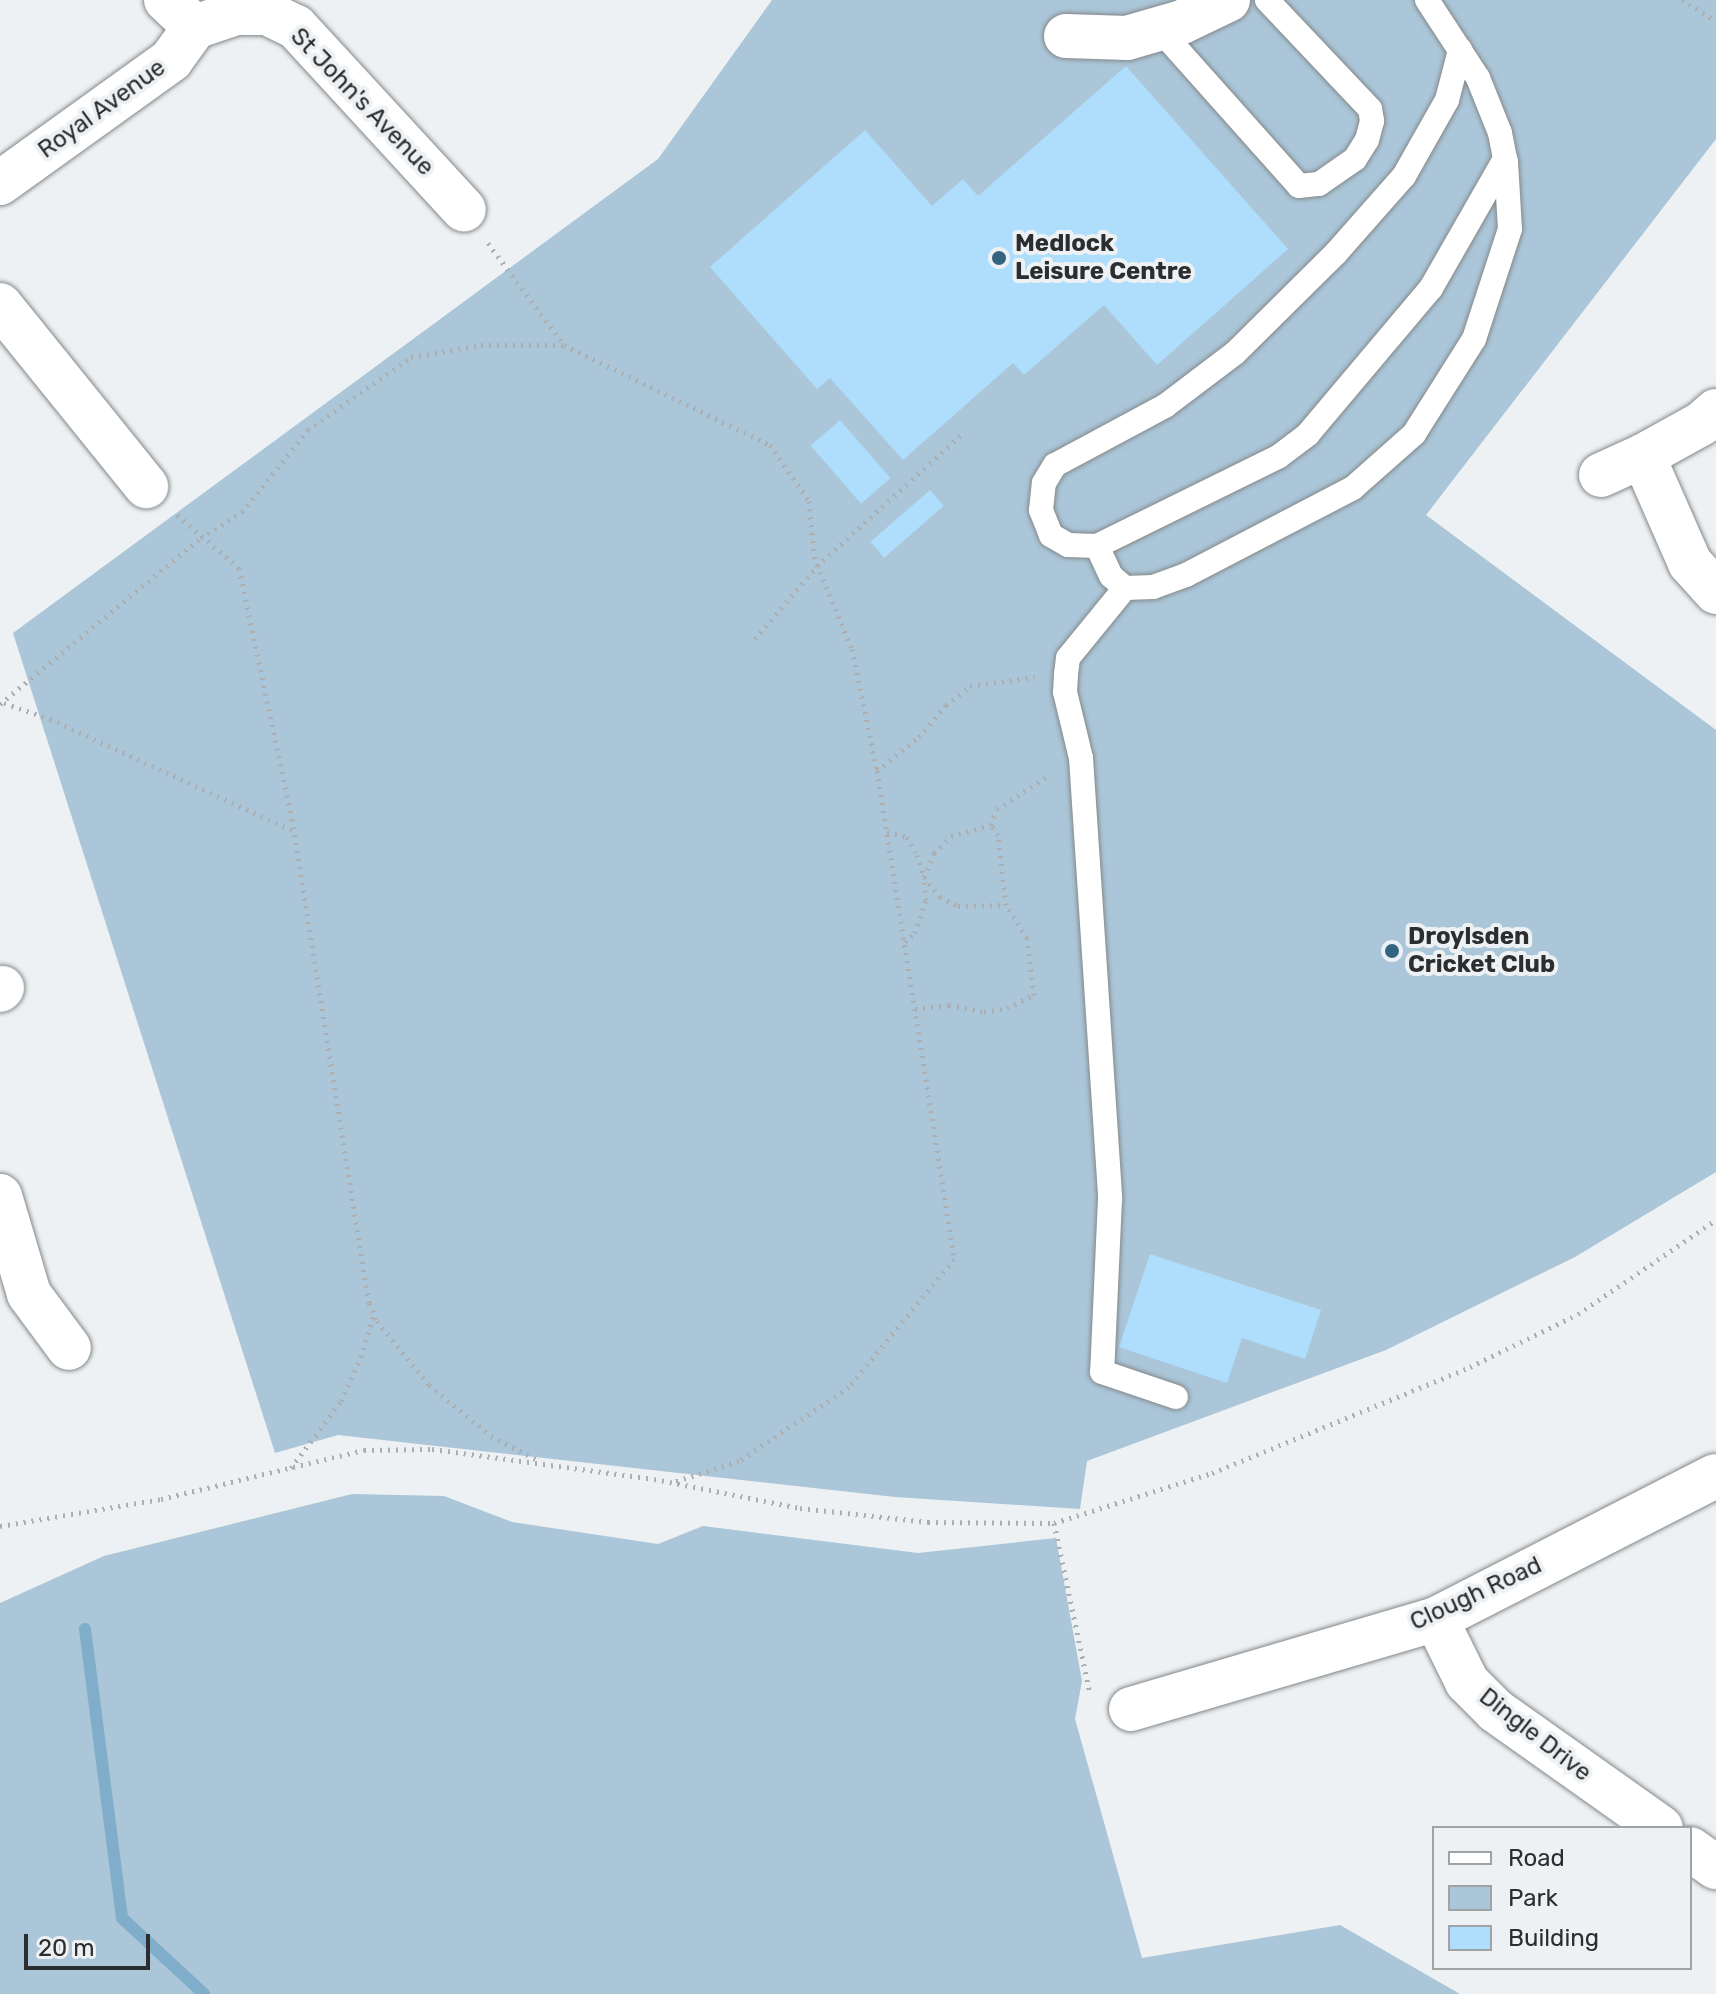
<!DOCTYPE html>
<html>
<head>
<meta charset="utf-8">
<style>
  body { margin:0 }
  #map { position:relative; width:1716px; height:1994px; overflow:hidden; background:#edf1f3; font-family:Rubik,sans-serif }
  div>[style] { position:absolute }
  .green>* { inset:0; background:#aac6d8 }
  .stream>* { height:12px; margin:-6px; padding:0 6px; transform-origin:6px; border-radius:6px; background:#7fadca }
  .building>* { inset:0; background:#aedefc; transform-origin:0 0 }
  .path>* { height:5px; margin-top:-2.5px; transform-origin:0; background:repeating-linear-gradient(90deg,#acafb1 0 2px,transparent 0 8px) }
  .roads { filter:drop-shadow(0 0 2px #85888a) drop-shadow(0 0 2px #85888a) }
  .lane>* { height:24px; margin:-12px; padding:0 12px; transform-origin:12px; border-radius:12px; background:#fff }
  .street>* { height:44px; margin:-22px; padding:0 22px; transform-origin:22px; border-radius:22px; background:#fff }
  .dots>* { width:22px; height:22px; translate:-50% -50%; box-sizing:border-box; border:4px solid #edf1f3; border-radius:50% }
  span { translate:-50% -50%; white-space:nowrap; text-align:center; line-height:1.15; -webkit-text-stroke:8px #edf1f3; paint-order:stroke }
  .street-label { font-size:24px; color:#2c2d2e }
  .poi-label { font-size:24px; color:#2c2d2e; font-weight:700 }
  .left { translate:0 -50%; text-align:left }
  .legend { position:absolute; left:1432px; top:1826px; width:260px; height:144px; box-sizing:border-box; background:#edf1f3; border:2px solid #a0a3a4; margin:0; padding:10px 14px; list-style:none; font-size:24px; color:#2c2d2e }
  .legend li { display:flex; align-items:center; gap:16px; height:40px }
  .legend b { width:40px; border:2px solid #a0a3a4 }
  .scale { position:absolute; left:24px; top:1934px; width:126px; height:36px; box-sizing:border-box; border:4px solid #2c2d2e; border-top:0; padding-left:10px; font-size:24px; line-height:28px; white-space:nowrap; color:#2c2d2e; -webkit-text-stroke:6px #edf1f3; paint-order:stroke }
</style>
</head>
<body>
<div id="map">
  <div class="green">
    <div style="clip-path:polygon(772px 0,1716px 0,1716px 139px,1426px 515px,1716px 730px,1716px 1172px,1575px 1257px,1386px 1350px,1087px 1461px,1080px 1509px,895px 1497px,338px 1435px,275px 1453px,13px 633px,658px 159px)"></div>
    <div style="clip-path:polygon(352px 1494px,444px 1496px,512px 1522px,658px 1544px,703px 1526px,918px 1553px,1056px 1538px,1082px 1681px,1075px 1719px,1142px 1958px,1340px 1925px,1460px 1994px,0 1994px,0 1603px,104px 1556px)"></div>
  </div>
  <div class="stream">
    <div style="left:85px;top:1629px;width:291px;rotate:82.7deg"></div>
    <div style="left:122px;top:1918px;width:112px;rotate:42.8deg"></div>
  </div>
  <div class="building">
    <div style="clip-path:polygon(1126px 66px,1288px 249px,1157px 365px,1104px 305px,1024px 375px,1013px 363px,903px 460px,830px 378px,817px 389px,710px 267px,865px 130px,932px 206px,963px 179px,978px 196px)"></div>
    <div style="left:840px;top:420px;width:77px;height:39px;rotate:49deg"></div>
    <div style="left:930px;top:490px;width:21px;height:79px;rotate:49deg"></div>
    <div style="clip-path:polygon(1150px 1254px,1321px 1310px,1305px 1359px,1242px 1338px,1227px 1383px,1119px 1347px)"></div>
  </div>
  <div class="path">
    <div style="left:1682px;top:0;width:40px;rotate:32deg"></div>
    <div style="left:488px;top:243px;width:127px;rotate:53.3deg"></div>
    <div style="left:564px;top:345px;width:229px;rotate:25.9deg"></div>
    <div style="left:770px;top:445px;width:68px;rotate:55.1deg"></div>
    <div style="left:809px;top:501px;width:56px;rotate:84.9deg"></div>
    <div style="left:814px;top:557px;width:100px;rotate:67.6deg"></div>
    <div style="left:852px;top:649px;width:125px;rotate:78.4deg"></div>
    <div style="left:877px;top:771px;width:494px;rotate:81deg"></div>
    <div style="left:954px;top:1259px;width:166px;rotate:129.4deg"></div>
    <div style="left:849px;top:1387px;width:133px;rotate:146.1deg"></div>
    <div style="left:739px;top:1461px;width:68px;rotate:162.1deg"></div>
    <div style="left:177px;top:515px;width:82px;rotate:40.5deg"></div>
    <div style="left:239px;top:568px;width:257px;rotate:78.1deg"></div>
    <div style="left:292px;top:819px;width:490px;rotate:81deg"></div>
    <div style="left:369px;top:1303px;width:20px;rotate:66deg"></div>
    <div style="left:377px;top:1321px;width:82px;rotate:50.9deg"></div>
    <div style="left:429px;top:1385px;width:80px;rotate:39.4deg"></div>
    <div style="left:491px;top:1436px;width:52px;rotate:27.6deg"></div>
    <div style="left:755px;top:639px;width:96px;rotate:-49.7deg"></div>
    <div style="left:817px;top:566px;width:195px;rotate:-42.3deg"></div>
    <div style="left:4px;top:703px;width:49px;rotate:19.2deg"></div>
    <div style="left:50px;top:719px;width:268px;rotate:24.7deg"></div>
    <div style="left:0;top:704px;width:261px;rotate:-39.6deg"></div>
    <div style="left:201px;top:538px;width:49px;rotate:-32.4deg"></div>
    <div style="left:242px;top:512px;width:105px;rotate:-51.2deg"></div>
    <div style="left:308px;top:430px;width:126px;rotate:-35.3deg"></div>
    <div style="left:411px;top:357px;width:71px;rotate:-9.7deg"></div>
    <div style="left:481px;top:345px;width:83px"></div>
    <div style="left:877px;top:771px;width:54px;rotate:-39deg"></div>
    <div style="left:919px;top:737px;width:42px;rotate:-49.8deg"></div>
    <div style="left:946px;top:705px;width:31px;rotate:-38deg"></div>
    <div style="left:970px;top:686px;width:65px;rotate:-8deg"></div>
    <div style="left:887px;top:832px;width:21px;rotate:14deg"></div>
    <div style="left:907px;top:837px;width:21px;rotate:61deg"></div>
    <div style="left:917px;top:855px;width:23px;rotate:72deg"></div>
    <div style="left:924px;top:877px;width:26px;rotate:-67deg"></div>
    <div style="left:934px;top:853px;width:24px;rotate:-45deg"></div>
    <div style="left:951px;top:836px;width:41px;rotate:-15.4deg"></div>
    <div style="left:991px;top:825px;width:17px;rotate:-69deg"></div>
    <div style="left:997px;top:809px;width:61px;rotate:-32.9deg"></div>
    <div style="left:905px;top:942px;width:13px;rotate:-42deg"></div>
    <div style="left:915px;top:933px;width:35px;rotate:-72deg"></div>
    <div style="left:926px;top:900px;width:23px;rotate:-95deg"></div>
    <div style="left:924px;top:877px;width:26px;rotate:51deg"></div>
    <div style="left:940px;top:897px;width:20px;rotate:27deg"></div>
    <div style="left:958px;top:906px;width:48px;rotate:-1.2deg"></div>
    <div style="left:1006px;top:905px;width:70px;rotate:-96.5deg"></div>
    <div style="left:998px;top:835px;width:12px;rotate:-125deg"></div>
    <div style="left:915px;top:1009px;width:34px;rotate:-7deg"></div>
    <div style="left:949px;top:1005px;width:36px;rotate:11deg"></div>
    <div style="left:984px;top:1012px;width:23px;rotate:-10deg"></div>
    <div style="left:1007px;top:1008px;width:30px;rotate:-26deg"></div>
    <div style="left:1034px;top:995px;width:57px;rotate:-97deg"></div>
    <div style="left:1027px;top:938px;width:39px;rotate:-122deg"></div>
    <div style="left:291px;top:1468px;width:84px;rotate:-53.3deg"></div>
    <div style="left:341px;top:1401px;width:48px;rotate:-65.6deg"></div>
    <div style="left:361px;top:1357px;width:45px;rotate:-73.2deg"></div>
    <div style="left:1054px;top:1523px;width:175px;rotate:78.1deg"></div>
    <div style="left:0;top:1526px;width:163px;rotate:-9.5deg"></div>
    <div style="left:161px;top:1499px;width:209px;rotate:-13.6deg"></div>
    <div style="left:364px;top:1450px;width:68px;rotate:-0.8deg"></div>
    <div style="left:432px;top:1449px;width:224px;rotate:7.7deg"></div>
    <div style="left:654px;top:1479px;width:149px;rotate:11.2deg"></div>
    <div style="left:800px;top:1508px;width:129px;rotate:6.2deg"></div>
    <div style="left:928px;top:1522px;width:126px;rotate:0.5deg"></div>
    <div style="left:1054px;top:1523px;width:166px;rotate:-17.6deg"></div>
    <div style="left:1212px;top:1473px;width:279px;rotate:-22.3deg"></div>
    <div style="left:1470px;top:1367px;width:120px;rotate:-26.1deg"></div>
    <div style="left:1578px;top:1314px;width:167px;rotate:-34.3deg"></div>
  </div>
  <div class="roads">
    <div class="lane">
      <div style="left:1427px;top:0;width:93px;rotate:56.8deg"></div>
      <div style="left:1478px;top:78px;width:59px;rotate:68.2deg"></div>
      <div style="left:1500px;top:133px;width:26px;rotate:79deg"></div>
      <div style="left:1505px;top:159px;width:3px;rotate:72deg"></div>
      <div style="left:1506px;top:162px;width:67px;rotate:86.6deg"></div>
      <div style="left:1510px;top:229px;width:116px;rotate:108.1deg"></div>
      <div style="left:1474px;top:339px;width:112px;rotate:122.3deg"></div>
      <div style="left:1414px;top:434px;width:81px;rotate:138.5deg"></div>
      <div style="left:1353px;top:488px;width:188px;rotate:152.5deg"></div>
      <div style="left:1186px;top:575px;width:35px;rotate:160deg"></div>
      <div style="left:1153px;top:587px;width:28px;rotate:178deg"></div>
      <div style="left:1125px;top:588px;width:18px;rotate:-139deg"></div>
      <div style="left:1111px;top:576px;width:33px;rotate:-115deg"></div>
      <div style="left:1097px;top:546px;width:202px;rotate:-26.2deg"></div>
      <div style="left:1278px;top:457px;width:38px;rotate:-37deg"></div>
      <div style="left:1308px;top:434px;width:191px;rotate:-49.9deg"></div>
      <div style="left:1431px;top:288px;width:149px;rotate:-60.2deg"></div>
      <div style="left:1160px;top:30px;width:209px;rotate:48.3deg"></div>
      <div style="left:1299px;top:186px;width:20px;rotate:-6deg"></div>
      <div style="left:1319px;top:184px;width:44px;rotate:-34.8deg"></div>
      <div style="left:1355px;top:159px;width:22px;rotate:-58deg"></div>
      <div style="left:1367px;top:140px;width:20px;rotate:-75deg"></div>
      <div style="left:1372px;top:121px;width:12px;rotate:-99deg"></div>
      <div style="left:1370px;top:109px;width:150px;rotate:-133.4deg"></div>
      <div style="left:1097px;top:546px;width:29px;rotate:-178deg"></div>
      <div style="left:1068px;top:545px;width:20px;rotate:-150deg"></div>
      <div style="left:1051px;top:535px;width:27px;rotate:-112deg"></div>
      <div style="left:1041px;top:510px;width:27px;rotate:-84deg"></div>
      <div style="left:1044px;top:483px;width:21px;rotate:-59deg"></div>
      <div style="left:1055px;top:465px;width:125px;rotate:-28.2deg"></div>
      <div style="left:1165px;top:406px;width:88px;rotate:-37.1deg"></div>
      <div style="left:1235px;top:353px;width:142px;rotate:-44.7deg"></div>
      <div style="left:1336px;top:253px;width:103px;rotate:-48.6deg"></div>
      <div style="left:1404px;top:176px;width:87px;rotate:-60.5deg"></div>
      <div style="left:1447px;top:100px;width:52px;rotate:-75.4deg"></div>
      <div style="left:1125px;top:588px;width:90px;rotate:129.2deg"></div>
      <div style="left:1068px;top:658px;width:16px;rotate:97deg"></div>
      <div style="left:1066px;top:674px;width:18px;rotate:93deg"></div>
      <div style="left:1065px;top:692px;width:68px;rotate:76.4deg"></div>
      <div style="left:1081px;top:758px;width:442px;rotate:86.2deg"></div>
      <div style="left:1110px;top:1199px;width:173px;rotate:92.6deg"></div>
      <div style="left:1102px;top:1372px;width:78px;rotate:18.7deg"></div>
    </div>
    <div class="street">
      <div style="left:166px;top:0;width:40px;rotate:43deg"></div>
      <div style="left:195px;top:27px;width:43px;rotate:-18.9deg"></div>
      <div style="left:236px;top:13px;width:31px"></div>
      <div style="left:267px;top:13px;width:32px;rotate:26deg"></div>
      <div style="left:296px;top:27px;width:248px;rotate:47.4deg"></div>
      <div style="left:1066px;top:36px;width:61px;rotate:1.9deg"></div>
      <div style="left:1127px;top:38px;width:57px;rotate:-16.2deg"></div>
      <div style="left:1182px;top:22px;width:51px;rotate:-25.6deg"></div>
      <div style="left:0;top:183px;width:211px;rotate:-35.7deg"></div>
      <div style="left:171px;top:60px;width:41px;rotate:-54deg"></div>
      <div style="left:0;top:305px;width:233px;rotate:51.1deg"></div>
      <div style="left:1643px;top:456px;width:117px;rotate:66.3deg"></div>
      <div style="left:1690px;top:563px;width:39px;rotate:48deg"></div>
      <div style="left:1601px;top:475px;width:46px;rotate:-24.3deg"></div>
      <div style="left:1643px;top:456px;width:66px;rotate:-28.9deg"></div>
      <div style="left:1701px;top:424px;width:20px;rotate:-41deg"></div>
      <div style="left:0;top:990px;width:3px;rotate:-45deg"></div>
      <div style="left:0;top:1196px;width:102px;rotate:73.5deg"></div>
      <div style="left:29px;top:1294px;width:67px;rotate:53.5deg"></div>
      <div style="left:1436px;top:1619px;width:70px;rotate:63.8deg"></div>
      <div style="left:1467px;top:1682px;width:41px;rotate:45deg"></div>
      <div style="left:1496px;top:1711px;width:202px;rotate:35.3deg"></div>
      <div style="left:1131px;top:1709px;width:318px;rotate:-16.4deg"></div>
      <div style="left:1436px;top:1619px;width:314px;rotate:-27.1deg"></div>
      <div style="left:1690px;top:1849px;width:32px;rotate:35deg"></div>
    </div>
  </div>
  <div class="dots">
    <div style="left:999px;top:258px;background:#336582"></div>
    <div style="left:1392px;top:951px;background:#336582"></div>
  </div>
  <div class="street-label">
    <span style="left:362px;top:102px;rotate:46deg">St John's Avenue</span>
    <span style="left:102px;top:109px;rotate:-36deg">Royal Avenue</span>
    <span style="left:1476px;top:1594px;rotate:-25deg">Clough Road</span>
    <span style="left:1535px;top:1735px;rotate:38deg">Dingle Drive</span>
  </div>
  <div class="poi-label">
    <span class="left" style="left:1015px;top:258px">Medlock<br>Leisure Centre</span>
    <span class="left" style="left:1408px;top:951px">Droylsden<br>Cricket Club</span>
  </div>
  <ul class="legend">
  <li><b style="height:10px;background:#fff"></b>Road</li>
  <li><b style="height:22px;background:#aac6d8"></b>Park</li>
  <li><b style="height:22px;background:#aedefc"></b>Building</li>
  </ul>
  <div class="scale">20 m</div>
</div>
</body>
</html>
